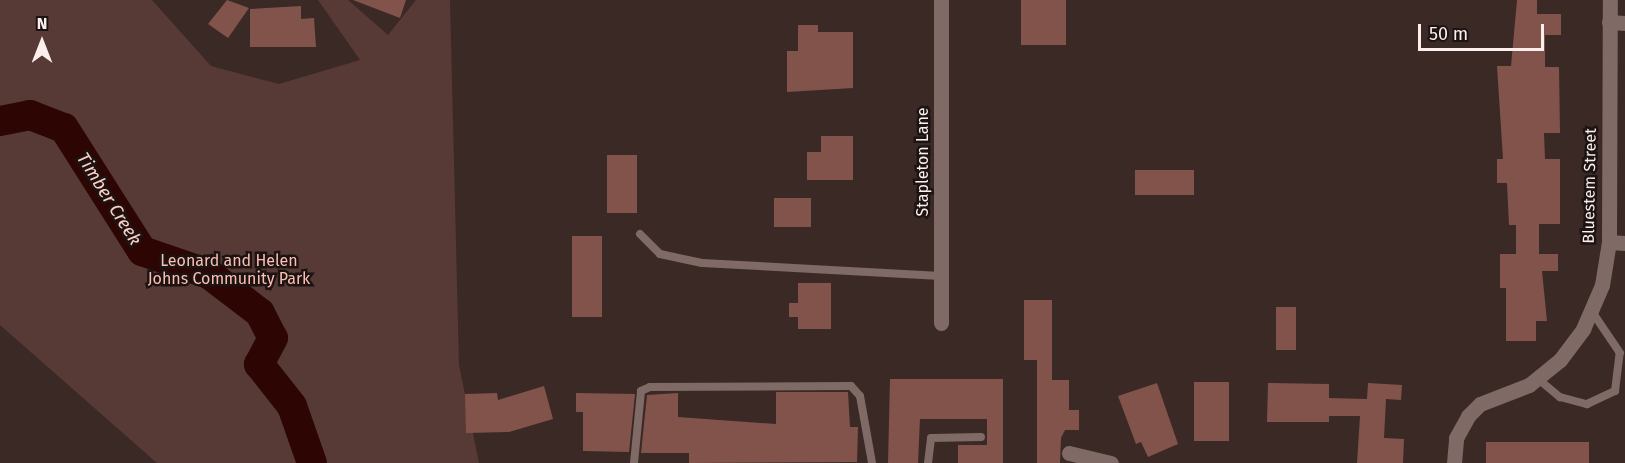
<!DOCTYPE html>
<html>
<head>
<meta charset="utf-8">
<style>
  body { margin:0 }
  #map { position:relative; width:1625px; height:463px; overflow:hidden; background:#3b2925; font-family:"Fira Sans",sans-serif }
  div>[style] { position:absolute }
  .green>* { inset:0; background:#573a35 }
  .river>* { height:30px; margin:-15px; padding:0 15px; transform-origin:15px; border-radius:15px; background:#2d0603 }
  .building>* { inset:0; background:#82534b; transform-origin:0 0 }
  .lane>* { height:8px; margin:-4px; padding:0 4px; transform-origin:4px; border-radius:4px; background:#7f6a66 }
  .street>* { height:15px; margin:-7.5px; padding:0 7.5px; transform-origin:7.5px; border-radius:7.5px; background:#7f6a66 }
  span { translate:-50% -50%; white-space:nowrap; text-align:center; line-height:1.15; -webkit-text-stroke:5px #1c1412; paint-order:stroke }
  .street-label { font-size:16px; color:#fcefed }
  .park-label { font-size:16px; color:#febeb3 }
  .water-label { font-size:18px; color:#ffcec5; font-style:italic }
  .north { position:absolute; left:12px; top:12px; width:60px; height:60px; -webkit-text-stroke:4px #1c1412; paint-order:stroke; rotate:0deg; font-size:16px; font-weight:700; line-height:24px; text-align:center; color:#fcefed }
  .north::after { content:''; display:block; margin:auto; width:21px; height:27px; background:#fcefed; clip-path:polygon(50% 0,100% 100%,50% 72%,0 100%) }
  .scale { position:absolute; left:1418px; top:24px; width:126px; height:27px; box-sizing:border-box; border:3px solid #fcefed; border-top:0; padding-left:8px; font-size:18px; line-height:21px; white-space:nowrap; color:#fcefed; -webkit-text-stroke:4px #1c1412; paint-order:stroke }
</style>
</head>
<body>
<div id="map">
  <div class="green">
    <div style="clip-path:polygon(0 0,152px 0,211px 66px,279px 84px,360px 60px,318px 0,348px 0,388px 35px,416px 0,450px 0,459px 365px,479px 463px,157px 463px,0 325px)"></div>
  </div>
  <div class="river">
    <div style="left:0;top:121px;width:31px;rotate:-11deg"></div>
    <div style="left:30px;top:115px;width:36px;rotate:21deg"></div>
    <div style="left:64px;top:128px;width:146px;rotate:57.6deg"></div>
    <div style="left:142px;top:251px;width:71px;rotate:18.9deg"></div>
    <div style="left:209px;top:274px;width:64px;rotate:37.4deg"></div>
    <div style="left:260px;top:313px;width:28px;rotate:63deg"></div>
    <div style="left:273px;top:338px;width:30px;rotate:118deg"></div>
    <div style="left:259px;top:364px;width:53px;rotate:51.8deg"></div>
    <div style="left:292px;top:406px;width:60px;rotate:70.7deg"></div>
  </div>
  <div class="building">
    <div style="clip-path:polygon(227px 0,249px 8px,228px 38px,208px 24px)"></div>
    <div style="clip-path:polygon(353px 0,406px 0,400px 18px)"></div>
    <div style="left:1021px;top:0;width:45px;height:45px"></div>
    <div style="clip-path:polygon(1517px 0,1537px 0,1537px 14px,1561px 14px,1561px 35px,1545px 35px,1545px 67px,1559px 67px,1560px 133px,1544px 133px,1545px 159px,1560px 159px,1560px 224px,1539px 224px,1539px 254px,1558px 254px,1558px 271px,1542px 271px,1547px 321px,1536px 321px,1536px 341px,1506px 341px,1506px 288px,1500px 288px,1500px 254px,1516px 254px,1516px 225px,1509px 225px,1507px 183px,1497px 183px,1497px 159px,1503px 159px,1497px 66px,1511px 66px)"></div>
    <div style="clip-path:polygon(301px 6px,301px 19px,314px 18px,316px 47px,250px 47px,250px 9px)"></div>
    <div style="clip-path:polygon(798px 25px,818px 25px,818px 32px,853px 32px,853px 88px,787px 92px,787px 51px,798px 51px)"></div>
    <div style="clip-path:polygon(821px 136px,853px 136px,853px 180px,807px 180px,807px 152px,821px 152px)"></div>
    <div style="left:607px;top:155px;width:30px;height:58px"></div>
    <div style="left:1135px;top:170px;width:59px;height:25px"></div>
    <div style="left:774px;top:198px;width:37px;height:29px"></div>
    <div style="left:572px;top:236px;width:30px;height:81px"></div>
    <div style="clip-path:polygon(798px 283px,831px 283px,831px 329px,798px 329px,798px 317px,789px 317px,789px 303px,798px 303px)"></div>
    <div style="clip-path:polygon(1024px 300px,1052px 300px,1052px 380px,1069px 380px,1069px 410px,1079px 410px,1079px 430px,1065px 430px,1061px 438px,1060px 463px,1037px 463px,1037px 360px,1024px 360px)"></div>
    <div style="left:1276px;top:307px;width:20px;height:43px"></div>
    <div style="clip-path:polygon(890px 379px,1003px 379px,1003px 463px,958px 463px,958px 445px,987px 445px,987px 419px,920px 419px,918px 463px,888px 463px)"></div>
    <div style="left:1194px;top:382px;width:35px;height:59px"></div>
    <div style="clip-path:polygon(1157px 383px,1178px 444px,1148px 457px,1141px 442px,1136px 444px,1118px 396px)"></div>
    <div style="clip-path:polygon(1268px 383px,1329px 384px,1329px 398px,1367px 399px,1368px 383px,1402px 385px,1401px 400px,1386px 399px,1384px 438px,1404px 439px,1403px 463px,1357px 463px,1360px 416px,1329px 416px,1329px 422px,1267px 422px)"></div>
    <div style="clip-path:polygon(544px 386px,553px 419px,509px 432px,466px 433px,465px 394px,497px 393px,498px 400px)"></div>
    <div style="clip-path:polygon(776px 392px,848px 392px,850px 427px,858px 427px,857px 462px,689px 463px,689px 453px,641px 453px,647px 395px,678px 393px,678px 417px,776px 424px)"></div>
    <div style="clip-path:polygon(576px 393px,635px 394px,629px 452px,583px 451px,583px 412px,576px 412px)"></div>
    <div style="left:1486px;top:442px;width:103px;height:21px"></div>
  </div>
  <div class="lane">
    <div style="left:640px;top:234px;width:28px;rotate:45deg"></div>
    <div style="left:660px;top:254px;width:43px;rotate:12.1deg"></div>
    <div style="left:702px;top:263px;width:239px;rotate:3.1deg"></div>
    <div style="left:1537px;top:378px;width:30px;rotate:40deg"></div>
    <div style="left:1560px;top:397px;width:28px;rotate:15deg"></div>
    <div style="left:1587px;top:404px;width:31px;rotate:-25deg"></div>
    <div style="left:1615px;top:391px;width:38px;rotate:-83deg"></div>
    <div style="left:1620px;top:353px;width:52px;rotate:-124deg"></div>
    <div style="left:634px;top:463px;width:72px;rotate:-84.4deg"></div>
    <div style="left:641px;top:391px;width:10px;rotate:-24deg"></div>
    <div style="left:650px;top:387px;width:201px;rotate:-0.3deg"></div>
    <div style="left:851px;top:386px;width:13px;rotate:48deg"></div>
    <div style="left:860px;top:396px;width:68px;rotate:79.8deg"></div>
    <div style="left:928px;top:463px;width:25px;rotate:-83deg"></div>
    <div style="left:931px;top:438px;width:50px;rotate:-1.1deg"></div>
  </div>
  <div class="street">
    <div style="left:1609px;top:22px;width:16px;rotate:4deg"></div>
    <div style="left:1609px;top:242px;width:16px;rotate:4deg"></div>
    <div style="left:941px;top:323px;width:323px;rotate:-90deg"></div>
    <div style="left:1069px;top:453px;width:43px;rotate:13.4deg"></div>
    <div style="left:1454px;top:463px;width:25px;rotate:-85deg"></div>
    <div style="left:1456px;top:438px;width:25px;rotate:-61deg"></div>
    <div style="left:1468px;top:416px;width:17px;rotate:-45deg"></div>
    <div style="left:1480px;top:404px;width:53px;rotate:-21.2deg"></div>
    <div style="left:1529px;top:385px;width:40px;rotate:-39deg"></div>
    <div style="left:1560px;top:360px;width:39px;rotate:-53deg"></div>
    <div style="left:1583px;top:329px;width:48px;rotate:-66.6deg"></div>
    <div style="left:1602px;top:285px;width:44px;rotate:-80.8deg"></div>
    <div style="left:1609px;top:242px;width:242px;rotate:-89.8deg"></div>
  </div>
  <div class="street-label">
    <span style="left:923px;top:162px;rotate:-90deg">Stapleton Lane</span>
    <span style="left:1590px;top:186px;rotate:-89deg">Bluestem Street</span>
  </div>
  <div class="park-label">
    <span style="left:229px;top:270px">Leonard and Helen<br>Johns Community Park</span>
  </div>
  <div class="water-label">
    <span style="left:109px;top:199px;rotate:58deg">Timber Creek</span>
  </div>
  <div class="north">N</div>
  <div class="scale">50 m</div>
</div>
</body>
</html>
